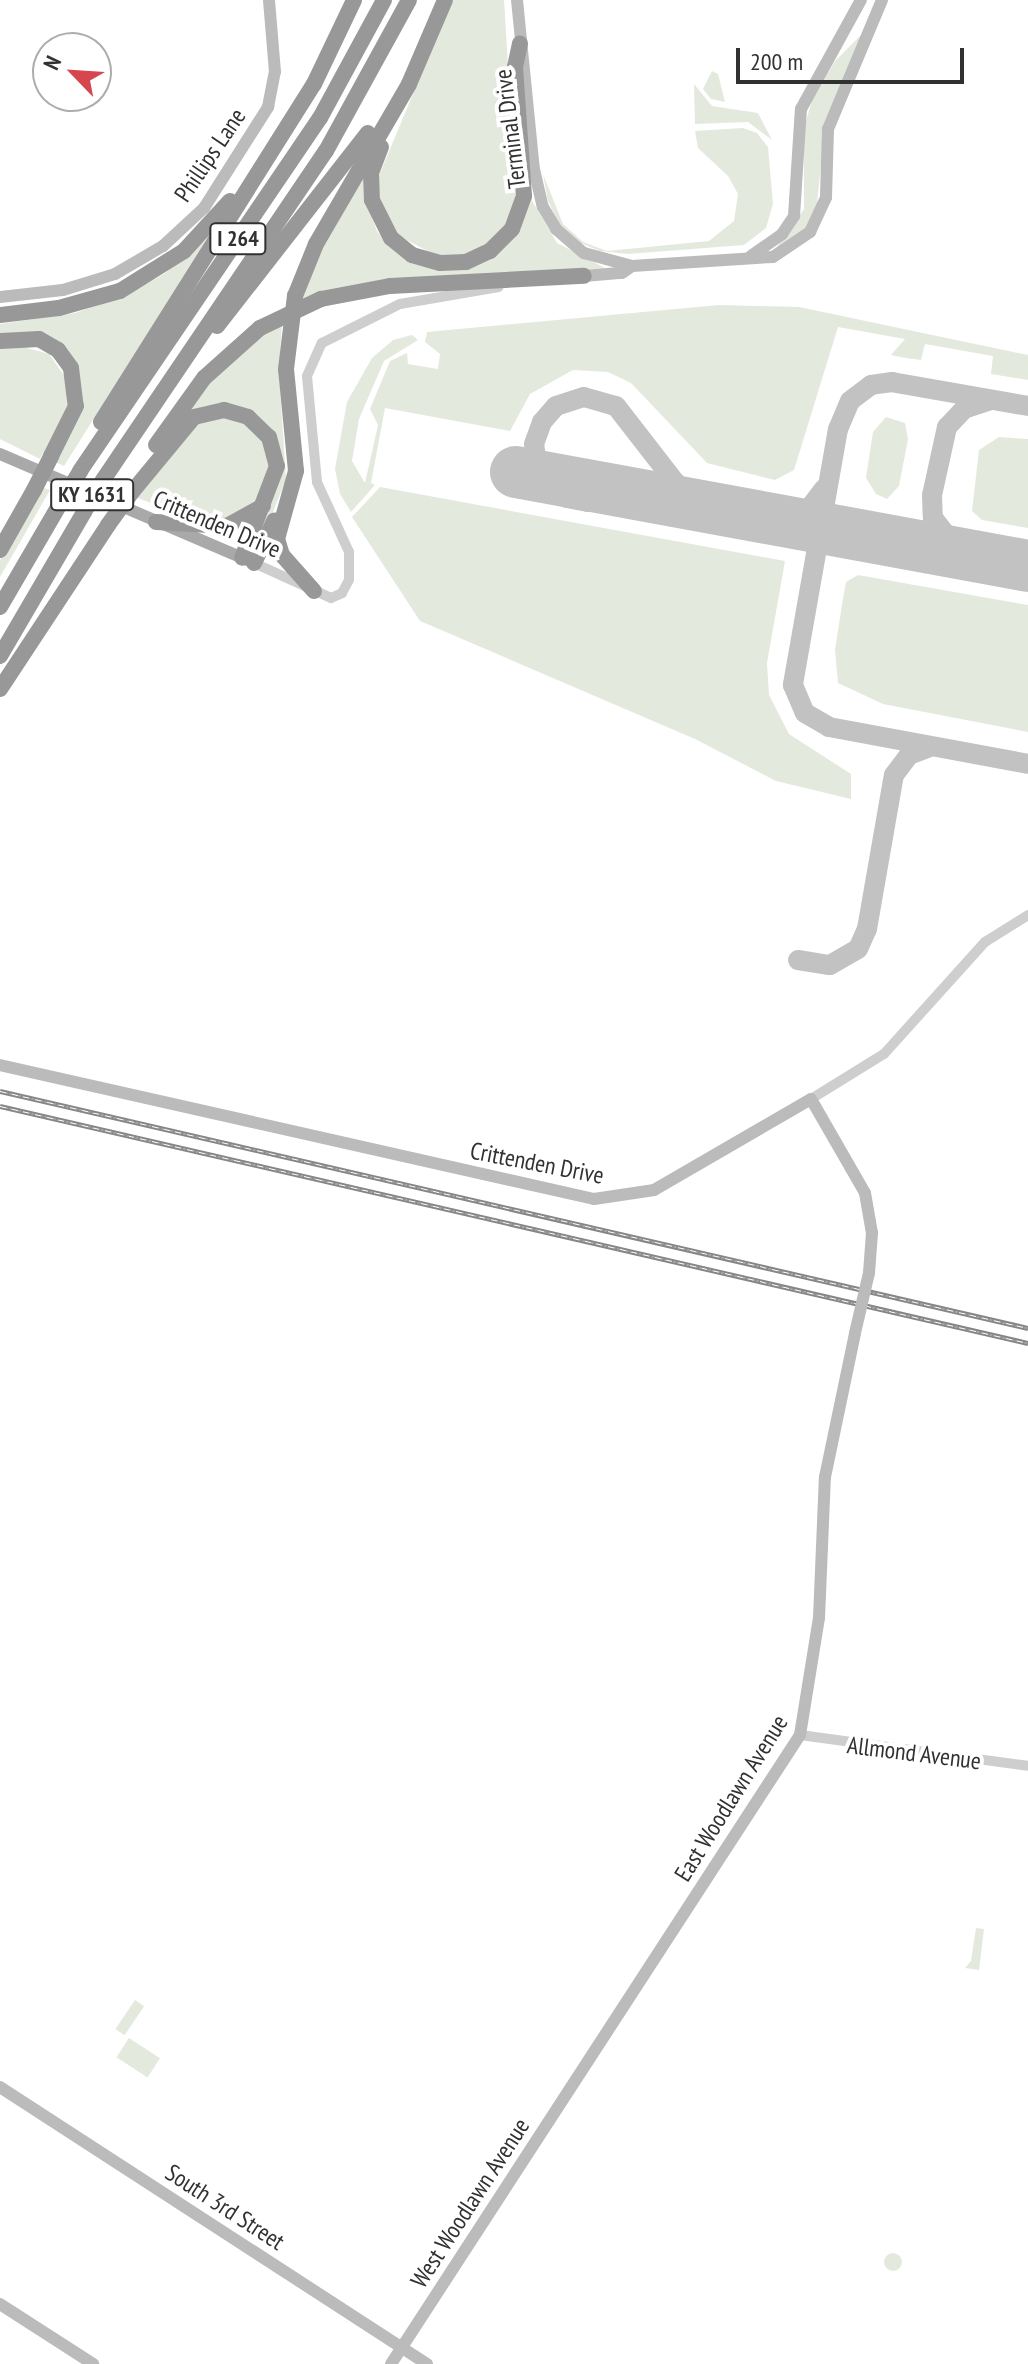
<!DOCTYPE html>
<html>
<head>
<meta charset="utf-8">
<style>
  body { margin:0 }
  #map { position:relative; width:1028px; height:2364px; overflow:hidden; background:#fff; font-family:"PT Sans Narrow",sans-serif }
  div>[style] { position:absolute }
  .green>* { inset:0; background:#e4e9de; transform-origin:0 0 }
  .round { border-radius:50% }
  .taxiway>* { height:20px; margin:-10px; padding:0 10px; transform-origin:10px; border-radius:10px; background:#c2c2c2 }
  .runway>* { height:52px; margin:-26px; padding:0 26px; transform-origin:26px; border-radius:26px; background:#c2c2c2 }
  .tertiary>* { height:10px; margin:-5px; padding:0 5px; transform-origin:5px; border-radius:5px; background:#cecece }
  .secondary>* { height:12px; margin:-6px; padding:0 6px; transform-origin:6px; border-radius:6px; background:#bbb }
  .primary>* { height:12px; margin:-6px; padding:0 6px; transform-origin:6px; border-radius:6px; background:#a9a9a9 }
  .motorway>* { height:16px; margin:-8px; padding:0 8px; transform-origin:8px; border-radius:8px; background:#989898 }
  .rail>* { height:5px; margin-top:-2.5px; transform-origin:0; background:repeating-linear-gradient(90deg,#fff 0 6px,#868686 0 12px); box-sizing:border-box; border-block:2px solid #868686 }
  .secondary-bridge>* { height:12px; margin:-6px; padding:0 6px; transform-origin:6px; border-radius:6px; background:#bbb }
  .motorway-bridge>* { height:16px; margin:-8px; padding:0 8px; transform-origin:8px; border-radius:8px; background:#989898 }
  span { translate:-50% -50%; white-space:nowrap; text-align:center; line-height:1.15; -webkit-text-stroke:8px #fff; paint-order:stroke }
  .shield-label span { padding:2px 6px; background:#fff; border:2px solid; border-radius:6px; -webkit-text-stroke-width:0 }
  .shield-label { font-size:22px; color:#313131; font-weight:700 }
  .street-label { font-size:24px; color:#313131 }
  .north { position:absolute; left:32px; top:32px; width:80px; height:80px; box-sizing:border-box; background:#fff; border:2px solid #adadad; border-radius:50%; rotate:295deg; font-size:22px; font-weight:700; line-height:32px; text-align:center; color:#313131 }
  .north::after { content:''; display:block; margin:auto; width:28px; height:36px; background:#d5464f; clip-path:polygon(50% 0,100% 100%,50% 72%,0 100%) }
  .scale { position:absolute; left:736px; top:48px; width:228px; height:36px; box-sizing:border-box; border:4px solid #313131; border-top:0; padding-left:10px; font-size:24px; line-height:28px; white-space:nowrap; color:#313131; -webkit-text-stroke:6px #fff; paint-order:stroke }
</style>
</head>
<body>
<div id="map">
  <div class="green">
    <div style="clip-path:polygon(452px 0,504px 0,516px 195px,505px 228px,488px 243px,464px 255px,435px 255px,399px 236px,380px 205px,378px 178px)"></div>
    <div style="clip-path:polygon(863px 33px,826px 120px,816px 212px,806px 230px,774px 251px,804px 209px,804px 127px,812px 101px,835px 61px)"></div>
    <div style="clip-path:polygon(712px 71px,718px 74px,725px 102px,711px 99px,703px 89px)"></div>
    <div style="clip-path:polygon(694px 84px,712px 106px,758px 113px,772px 140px,748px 122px,695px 124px)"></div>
    <div style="clip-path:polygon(743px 128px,757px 133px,768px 147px,773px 204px,766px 228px,744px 245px,628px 254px,600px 251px,581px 243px,560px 225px,548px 201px,543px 174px,563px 224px,583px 242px,607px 251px,709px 241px,734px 221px,738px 194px,728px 176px,698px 148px,695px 131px)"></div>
    <div style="clip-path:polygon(364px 169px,365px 199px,377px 231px,385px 241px,435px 269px,516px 235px,531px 199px,557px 243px,605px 268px,299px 302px,307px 276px)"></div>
    <div style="clip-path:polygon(206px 240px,64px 466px,55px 462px,82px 396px,78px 373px,68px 355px,17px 332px,0 335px,0 324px,75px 313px,122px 297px,164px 274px)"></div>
    <div style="clip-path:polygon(719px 305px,799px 307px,1028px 355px,1028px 380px,991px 374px,993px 356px,925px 344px,921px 360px,906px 358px,891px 355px,905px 339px,838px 327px,794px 470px,775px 480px,707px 463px,631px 383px,608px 372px,573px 370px,530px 394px,510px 431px,385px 408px,371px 483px,375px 485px,351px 512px,340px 494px,335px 469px,347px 402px,372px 358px,393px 340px,412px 335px,418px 340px,384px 361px,359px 419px,352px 461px,365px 483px,378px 425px,370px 409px,390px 361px,407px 353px,408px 364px,438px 369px,440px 354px,425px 342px,427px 332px)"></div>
    <div style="clip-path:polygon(282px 322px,279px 372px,286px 479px,264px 535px,253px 543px,277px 488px,260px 420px,186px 416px,224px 364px)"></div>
    <div style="clip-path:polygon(16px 345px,49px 354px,66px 378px,67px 408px,40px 459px,0 439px,0 349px)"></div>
    <div style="clip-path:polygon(225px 417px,240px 421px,263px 440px,270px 461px,260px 498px,232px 518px,196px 520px,135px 497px,199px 422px)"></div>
    <div style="clip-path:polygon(886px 417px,905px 423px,908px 439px,899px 486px,887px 499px,876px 494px,866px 478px,873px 432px)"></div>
    <div style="clip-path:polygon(999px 437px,1028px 439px,1028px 528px,982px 520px,972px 511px,979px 450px)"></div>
    <div style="clip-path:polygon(41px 487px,50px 490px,0 577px,0 560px)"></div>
    <div style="clip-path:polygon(380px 487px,785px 561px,767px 663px,769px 695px,789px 734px,851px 774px,851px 799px,776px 781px,695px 739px,420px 621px,352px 517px)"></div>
    <div style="clip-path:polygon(858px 575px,1028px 605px,1028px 732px,883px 704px,838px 683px,835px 650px,842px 605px,846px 582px)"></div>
    <div style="clip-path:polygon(976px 1928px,984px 1929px,979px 1970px,965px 1968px,971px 1961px)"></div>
    <div style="left:135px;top:2000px;width:11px;height:35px;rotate:34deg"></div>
    <div style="left:129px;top:2038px;width:37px;height:23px;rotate:33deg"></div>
    <div class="round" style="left:884px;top:2253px;width:18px;height:18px"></div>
  </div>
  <div class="taxiway">
    <div style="left:988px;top:401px;width:25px;rotate:162deg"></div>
    <div style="left:964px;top:409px;width:25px;rotate:133deg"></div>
    <div style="left:947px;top:427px;width:70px;rotate:102.4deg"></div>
    <div style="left:932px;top:495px;width:23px;rotate:88deg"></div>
    <div style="left:933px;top:518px;width:41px;rotate:52deg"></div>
    <div style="left:958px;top:550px;width:72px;rotate:12.9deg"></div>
    <div style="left:1028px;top:406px;width:138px;rotate:-170deg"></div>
    <div style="left:892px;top:382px;width:21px;rotate:172deg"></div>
    <div style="left:871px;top:385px;width:26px;rotate:143deg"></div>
    <div style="left:850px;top:401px;width:30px;rotate:113deg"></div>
    <div style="left:838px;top:429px;width:260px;rotate:100deg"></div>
    <div style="left:793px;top:685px;width:30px;rotate:67deg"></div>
    <div style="left:805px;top:713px;width:28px;rotate:30deg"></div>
    <div style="left:829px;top:727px;width:202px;rotate:10.5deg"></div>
    <div style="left:618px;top:491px;width:32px;rotate:160deg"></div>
    <div style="left:588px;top:502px;width:21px;rotate:-169deg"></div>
    <div style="left:567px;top:498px;width:24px;rotate:-145deg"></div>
    <div style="left:547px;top:484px;width:20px;rotate:-120deg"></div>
    <div style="left:537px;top:467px;width:23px;rotate:-97deg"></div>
    <div style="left:534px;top:444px;width:23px;rotate:-70deg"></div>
    <div style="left:542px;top:422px;width:21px;rotate:-49deg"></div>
    <div style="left:556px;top:406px;width:29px;rotate:-18deg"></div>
    <div style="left:584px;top:397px;width:33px;rotate:16deg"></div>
    <div style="left:616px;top:406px;width:96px;rotate:52.2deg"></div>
    <div style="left:675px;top:482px;width:28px;rotate:41deg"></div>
    <div style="left:696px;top:500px;width:27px;rotate:22deg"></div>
    <div style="left:773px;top:519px;width:36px;rotate:-14deg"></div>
    <div style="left:808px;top:510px;width:26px;rotate:-53deg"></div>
    <div style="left:798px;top:960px;width:32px;rotate:9deg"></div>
    <div style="left:830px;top:965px;width:32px;rotate:-30deg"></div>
    <div style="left:858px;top:949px;width:22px;rotate:-66deg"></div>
    <div style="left:867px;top:929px;width:156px;rotate:-80.1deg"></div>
    <div style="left:894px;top:775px;width:25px;rotate:-53deg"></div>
    <div style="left:909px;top:755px;width:22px;rotate:-21deg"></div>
  </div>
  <div class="runway">
    <div style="left:516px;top:472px;width:521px;rotate:10.4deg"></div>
  </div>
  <div class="tertiary">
    <div style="left:254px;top:563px;width:85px;rotate:24.4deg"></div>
    <div style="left:331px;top:598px;width:12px;rotate:-24deg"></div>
    <div style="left:342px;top:593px;width:15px;rotate:-62deg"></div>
    <div style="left:349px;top:580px;width:28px;rotate:-90deg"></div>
    <div style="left:349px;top:552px;width:77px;rotate:-114.6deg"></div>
    <div style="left:317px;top:482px;width:106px;rotate:-95.4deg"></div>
    <div style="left:307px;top:376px;width:36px;rotate:-66deg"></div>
    <div style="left:322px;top:343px;width:87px;rotate:-26.6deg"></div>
    <div style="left:400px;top:304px;width:100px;rotate:-9.7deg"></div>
    <div style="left:811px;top:1099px;width:86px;rotate:-31.7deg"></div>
    <div style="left:884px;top:1054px;width:151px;rotate:-48deg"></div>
    <div style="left:985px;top:942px;width:51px;rotate:-32.1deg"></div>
    <div style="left:800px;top:1735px;width:230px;rotate:7.7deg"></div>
  </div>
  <div class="secondary">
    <div style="left:517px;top:0;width:170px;rotate:84.3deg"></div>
    <div style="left:534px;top:169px;width:39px;rotate:77deg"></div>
    <div style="left:543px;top:207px;width:26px;rotate:59deg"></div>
    <div style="left:556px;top:229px;width:37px;rotate:41deg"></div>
    <div style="left:584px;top:253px;width:50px;rotate:15.2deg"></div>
    <div style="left:632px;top:266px;width:141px;rotate:-3.7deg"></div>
    <div style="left:773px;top:257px;width:45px;rotate:-34deg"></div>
    <div style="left:810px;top:232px;width:38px;rotate:-65deg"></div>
    <div style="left:826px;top:197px;width:68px;rotate:-88.3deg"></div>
    <div style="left:828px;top:129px;width:140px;rotate:-67.3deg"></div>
    <div style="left:751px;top:256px;width:38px;rotate:-35deg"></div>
    <div style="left:782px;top:234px;width:22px;rotate:-56deg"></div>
    <div style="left:794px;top:216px;width:107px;rotate:-86.3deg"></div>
    <div style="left:801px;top:109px;width:124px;rotate:-61.2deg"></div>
    <div style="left:584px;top:276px;width:38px;rotate:-5deg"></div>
    <div style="left:622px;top:273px;width:12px;rotate:-35deg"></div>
    <div style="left:0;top:297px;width:63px;rotate:-6.3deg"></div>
    <div style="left:63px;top:290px;width:54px;rotate:-17.1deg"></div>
    <div style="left:115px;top:274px;width:56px;rotate:-30.3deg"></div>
    <div style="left:163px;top:246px;width:56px;rotate:-42.8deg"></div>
    <div style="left:204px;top:208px;width:120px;rotate:-57.6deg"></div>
    <div style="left:268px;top:107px;width:36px;rotate:-79deg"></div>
    <div style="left:275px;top:72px;width:72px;rotate:-94.8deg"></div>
    <div style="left:0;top:1065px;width:609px;rotate:12.71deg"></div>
    <div style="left:594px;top:1199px;width:61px;rotate:-8.5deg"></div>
    <div style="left:654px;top:1190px;width:181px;rotate:-30.1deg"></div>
    <div style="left:811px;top:1099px;width:108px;rotate:60.1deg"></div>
    <div style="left:865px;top:1193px;width:41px;rotate:80.1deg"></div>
    <div style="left:872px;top:1233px;width:40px;rotate:94.3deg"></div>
    <div style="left:0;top:2087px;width:509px;rotate:32.97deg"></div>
    <div style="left:0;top:2304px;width:111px;rotate:32.8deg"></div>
    <div style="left:391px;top:2364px;width:750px;rotate:-56.97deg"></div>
    <div style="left:800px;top:1735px;width:119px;rotate:-80.8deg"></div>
    <div style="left:819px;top:1618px;width:141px;rotate:-87.6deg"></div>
    <div style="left:825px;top:1477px;width:147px;rotate:-78.2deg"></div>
  </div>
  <div class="primary">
    <div style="left:0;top:454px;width:269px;rotate:23.2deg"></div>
  </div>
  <div class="motorway">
    <div style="left:381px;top:147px;width:28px;rotate:111deg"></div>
    <div style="left:371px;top:173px;width:27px;rotate:88deg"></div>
    <div style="left:372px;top:200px;width:42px;rotate:63.4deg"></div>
    <div style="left:391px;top:238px;width:27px;rotate:39deg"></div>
    <div style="left:412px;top:255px;width:29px;rotate:16deg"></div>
    <div style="left:440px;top:263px;width:26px;rotate:-2deg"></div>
    <div style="left:466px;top:262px;width:26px;rotate:-25deg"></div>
    <div style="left:490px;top:251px;width:31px;rotate:-45deg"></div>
    <div style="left:512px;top:229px;width:35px;rotate:-70deg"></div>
    <div style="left:524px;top:196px;width:129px;rotate:-94deg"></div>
    <div style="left:515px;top:67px;width:24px;rotate:-78deg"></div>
    <div style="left:321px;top:299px;width:70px;rotate:-10.7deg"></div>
    <div style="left:390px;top:286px;width:194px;rotate:-3deg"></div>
    <div style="left:0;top:315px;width:59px;rotate:-6.8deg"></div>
    <div style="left:59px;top:308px;width:63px;rotate:-15.6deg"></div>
    <div style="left:120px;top:291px;width:75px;rotate:-32deg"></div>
    <div style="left:184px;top:251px;width:68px;rotate:-47.4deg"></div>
    <div style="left:217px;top:326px;width:245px;rotate:-52deg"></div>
    <div style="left:0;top:341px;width:39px;rotate:-3deg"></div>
    <div style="left:39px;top:339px;width:22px;rotate:30deg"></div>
    <div style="left:58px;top:350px;width:22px;rotate:54deg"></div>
    <div style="left:71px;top:368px;width:38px;rotate:83deg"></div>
    <div style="left:76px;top:406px;width:56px;rotate:116.6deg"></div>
    <div style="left:101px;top:422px;width:400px;rotate:-57.8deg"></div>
    <div style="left:314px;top:84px;width:93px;rotate:-64.5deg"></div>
    <div style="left:156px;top:445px;width:82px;rotate:-54.4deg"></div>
    <div style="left:204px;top:378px;width:75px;rotate:-41.8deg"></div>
    <div style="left:80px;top:471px;width:427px;rotate:-55.8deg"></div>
    <div style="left:320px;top:118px;width:134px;rotate:-61.5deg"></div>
    <div style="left:103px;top:480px;width:397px;rotate:-55.9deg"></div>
    <div style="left:326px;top:151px;width:172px;rotate:-61.2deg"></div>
    <div style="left:132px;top:492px;width:97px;rotate:-50.4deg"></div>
    <div style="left:194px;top:417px;width:31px;rotate:-13deg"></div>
    <div style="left:224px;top:410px;width:25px;rotate:16deg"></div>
    <div style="left:248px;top:417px;width:29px;rotate:44deg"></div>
    <div style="left:269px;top:437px;width:30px;rotate:75deg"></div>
    <div style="left:277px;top:466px;width:98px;rotate:110.8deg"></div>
    <div style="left:156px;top:522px;width:71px;rotate:3.2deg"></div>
    <div style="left:227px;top:526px;width:41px;rotate:-29.1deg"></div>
    <div style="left:0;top:550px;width:69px;rotate:-60.5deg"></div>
    <div style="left:254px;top:563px;width:47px;rotate:-64.5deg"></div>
    <div style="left:314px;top:591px;width:48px;rotate:-131.6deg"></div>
    <div style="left:282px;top:555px;width:17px;rotate:-107deg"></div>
    <div style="left:277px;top:539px;width:71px;rotate:-74.4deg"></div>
    <div style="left:296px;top:471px;width:102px;rotate:-95.6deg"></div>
    <div style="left:286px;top:369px;width:74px;rotate:-83deg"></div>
    <div style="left:295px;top:296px;width:56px;rotate:-68deg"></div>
    <div style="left:316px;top:244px;width:185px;rotate:-59.8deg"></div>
    <div style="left:409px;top:84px;width:91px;rotate:-66.8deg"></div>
    <div style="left:0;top:607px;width:121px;rotate:-59.8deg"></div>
    <div style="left:0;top:656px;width:167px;rotate:-59.7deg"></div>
    <div style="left:0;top:689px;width:196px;rotate:-56.6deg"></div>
  </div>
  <div class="rail">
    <div style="left:0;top:1091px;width:1055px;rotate:12.98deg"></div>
    <div style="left:0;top:1106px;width:1055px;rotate:12.98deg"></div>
  </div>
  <div class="secondary-bridge">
    <div style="left:855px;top:1333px;width:62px;rotate:-76.9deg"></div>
  </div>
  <div class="motorway-bridge">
    <div style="left:260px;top:328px;width:68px;rotate:-25.4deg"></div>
    <div style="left:34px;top:490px;width:38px;rotate:-63deg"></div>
    <div style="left:61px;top:502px;width:36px;rotate:-58deg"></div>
    <div style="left:84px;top:512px;width:37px;rotate:-59deg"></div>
    <div style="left:108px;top:525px;width:41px;rotate:-54deg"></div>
  </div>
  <div class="shield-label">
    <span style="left:238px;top:239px">I 264</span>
    <span style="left:92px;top:495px">KY 1631</span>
  </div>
  <div class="street-label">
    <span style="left:510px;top:129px;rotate:-97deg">Terminal Drive</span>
    <span style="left:210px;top:155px;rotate:-56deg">Phillips Lane</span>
    <span style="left:217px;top:524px;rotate:23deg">Crittenden Drive</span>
    <span style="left:537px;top:1163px;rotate:11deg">Crittenden Drive</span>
    <span style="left:914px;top:1753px;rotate:7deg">Allmond Avenue</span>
    <span style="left:731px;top:1798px;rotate:-58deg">East Woodlawn Avenue</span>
    <span style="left:470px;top:2203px;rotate:-57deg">West Woodlawn Avenue</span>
    <span style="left:225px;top:2207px;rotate:33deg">South 3rd Street</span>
  </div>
  <div class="north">N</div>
  <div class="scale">200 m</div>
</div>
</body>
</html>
